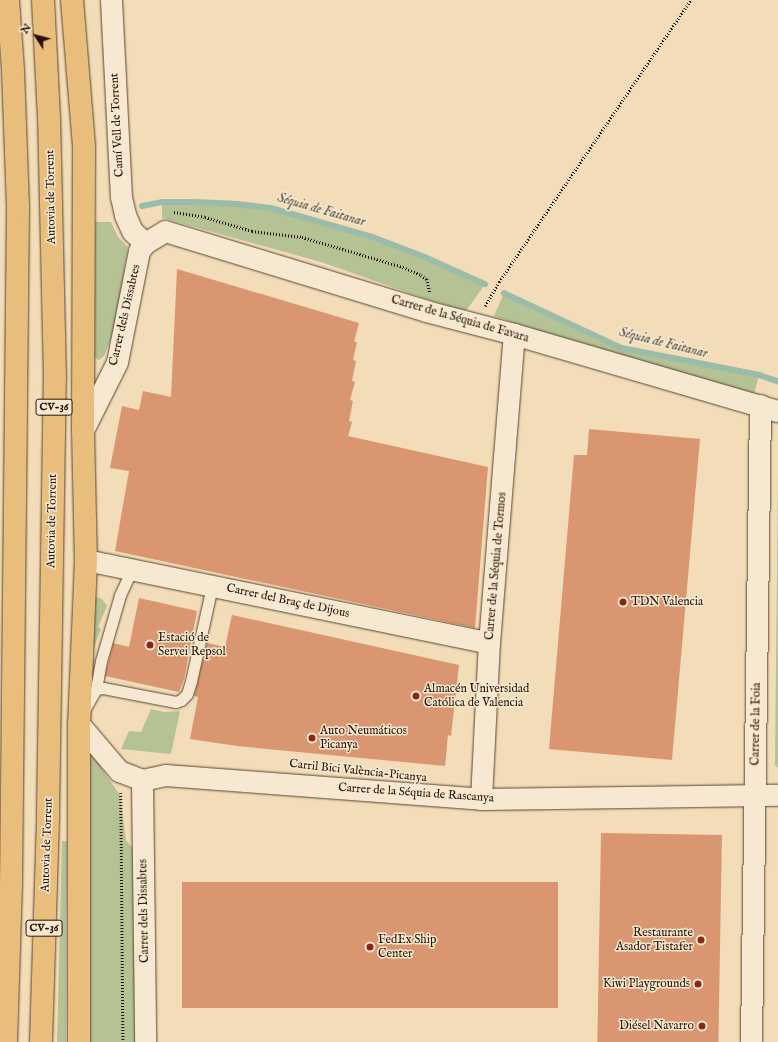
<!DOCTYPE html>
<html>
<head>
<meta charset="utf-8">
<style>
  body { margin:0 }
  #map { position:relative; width:778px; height:1042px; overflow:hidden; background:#f2ddb8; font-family:"IM FELL English",serif }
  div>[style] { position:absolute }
  .green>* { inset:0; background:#b4c294 }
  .stream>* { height:5.5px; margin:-2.75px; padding:0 2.75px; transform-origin:2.75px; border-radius:2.75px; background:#9cbcaa }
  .building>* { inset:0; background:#da9670; transform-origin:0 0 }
  .path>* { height:2.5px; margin-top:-1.25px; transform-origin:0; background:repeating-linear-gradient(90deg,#291002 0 1px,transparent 0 3px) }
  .roads { filter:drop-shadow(0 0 1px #5b4330) drop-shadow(0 0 1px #5b4330) }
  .service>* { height:11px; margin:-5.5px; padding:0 5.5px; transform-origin:5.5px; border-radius:5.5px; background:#f7e9d1 }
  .minor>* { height:21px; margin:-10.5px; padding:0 10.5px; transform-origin:10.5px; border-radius:10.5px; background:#f7e9d1 }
  .trunk>* { height:22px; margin:-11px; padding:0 11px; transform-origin:11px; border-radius:11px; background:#e9be7c }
  .dots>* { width:11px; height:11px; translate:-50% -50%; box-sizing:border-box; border:2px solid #f7e9d1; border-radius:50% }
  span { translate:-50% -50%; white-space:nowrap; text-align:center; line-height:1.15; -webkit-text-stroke:3px #f7e9d1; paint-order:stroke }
  .shield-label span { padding:1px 3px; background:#f7e9d1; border:1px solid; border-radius:3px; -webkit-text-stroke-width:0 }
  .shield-label { font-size:11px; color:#291002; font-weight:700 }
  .street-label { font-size:12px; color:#291002 }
  .poi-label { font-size:12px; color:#291002 }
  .left { translate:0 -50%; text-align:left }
  .right { translate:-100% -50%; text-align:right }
  .water-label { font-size:13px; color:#514c3d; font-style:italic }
  .north { position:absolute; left:16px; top:16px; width:40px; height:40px; -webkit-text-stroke:3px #f7e9d1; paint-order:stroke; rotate:306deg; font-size:11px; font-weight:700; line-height:16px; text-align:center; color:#291002 }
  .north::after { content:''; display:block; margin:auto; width:14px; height:18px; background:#291002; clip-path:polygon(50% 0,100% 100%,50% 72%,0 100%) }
</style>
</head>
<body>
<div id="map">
  <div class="green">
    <div style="clip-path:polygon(162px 202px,238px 204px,271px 208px,373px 237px,425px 257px,485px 284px,466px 311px,429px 300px,321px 262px,162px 218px)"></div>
    <div style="clip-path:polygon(95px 222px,111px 222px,118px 237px,128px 247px,115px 329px,104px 356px,99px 360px,94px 357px)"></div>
    <div style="clip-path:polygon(504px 293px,622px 348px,759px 375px,754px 394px,598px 351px,494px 316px)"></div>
    <div style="clip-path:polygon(778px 471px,778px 768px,775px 765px)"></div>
    <div style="clip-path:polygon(97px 597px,102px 599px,107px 606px,98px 627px,101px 629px,91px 655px,92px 601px)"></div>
    <div style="clip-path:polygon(151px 709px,164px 712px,180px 711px,171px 754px,121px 749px,129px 731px,141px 732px)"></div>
    <div style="clip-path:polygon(93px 756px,120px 795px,126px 840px,134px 850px,135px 1042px,89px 1042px,89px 757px)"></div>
    <div style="clip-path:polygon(62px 841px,67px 841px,66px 1042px,57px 1042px)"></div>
  </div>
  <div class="stream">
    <div style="left:142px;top:206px;width:20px;rotate:-11deg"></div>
    <div style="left:162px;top:202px;width:33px"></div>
    <div style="left:195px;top:202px;width:43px;rotate:2.7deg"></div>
    <div style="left:238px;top:204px;width:33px;rotate:7deg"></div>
    <div style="left:271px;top:208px;width:106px;rotate:15.9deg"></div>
    <div style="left:373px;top:237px;width:56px;rotate:21deg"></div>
    <div style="left:425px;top:257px;width:66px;rotate:24.2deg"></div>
    <div style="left:504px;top:293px;width:130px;rotate:25deg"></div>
    <div style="left:622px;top:348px;width:140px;rotate:11.1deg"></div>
    <div style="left:759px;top:375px;width:20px;rotate:18deg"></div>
  </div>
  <div class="building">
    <div style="clip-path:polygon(177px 269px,359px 323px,354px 342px,357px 342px,353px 360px,356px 361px,352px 381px,355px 382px,350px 400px,353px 401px,349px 421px,352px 422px,348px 436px,488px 467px,475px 628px,115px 551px,129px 471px,110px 468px,122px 406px,139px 410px,143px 391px,171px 397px)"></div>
    <div style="clip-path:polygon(589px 429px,700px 439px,672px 760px,549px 749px,574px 455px,587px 455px)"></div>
    <div style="clip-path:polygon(139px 598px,197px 611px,184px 679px,179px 692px,105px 676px,113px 643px,129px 647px)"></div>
    <div style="clip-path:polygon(232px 615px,459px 665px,451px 736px,448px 735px,445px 766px,237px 746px,190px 739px,198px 697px,194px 696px,207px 643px,225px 647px)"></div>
    <div style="left:601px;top:833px;width:121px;height:209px;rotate:1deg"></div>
    <div style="left:558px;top:882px;width:126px;height:376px;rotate:90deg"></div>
  </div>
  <div class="path">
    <div style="left:174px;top:212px;width:31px;rotate:9deg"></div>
    <div style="left:205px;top:217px;width:49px;rotate:16.6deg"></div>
    <div style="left:252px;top:231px;width:50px;rotate:6.8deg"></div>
    <div style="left:302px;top:237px;width:102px;rotate:16.5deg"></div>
    <div style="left:400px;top:266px;width:23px;rotate:23deg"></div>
    <div style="left:421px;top:275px;width:7px;rotate:34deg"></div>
    <div style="left:427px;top:279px;width:14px;rotate:78deg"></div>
    <div style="left:485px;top:306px;width:28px;rotate:-60deg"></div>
    <div style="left:499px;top:282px;width:341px;rotate:-55.8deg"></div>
    <div style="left:121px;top:793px;width:249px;rotate:89.5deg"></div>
  </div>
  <div class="roads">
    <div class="service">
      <div style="left:96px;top:689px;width:7px;rotate:-8deg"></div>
      <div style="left:103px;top:688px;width:74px;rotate:10.9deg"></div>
      <div style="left:176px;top:702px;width:5px;rotate:-22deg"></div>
      <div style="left:181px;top:700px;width:8px;rotate:-45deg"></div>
      <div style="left:187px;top:694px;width:14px;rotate:-73deg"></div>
      <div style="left:191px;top:681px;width:97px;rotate:-77.5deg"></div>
      <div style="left:84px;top:710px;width:24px;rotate:-60deg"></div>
      <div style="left:96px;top:689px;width:28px;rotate:-80deg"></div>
      <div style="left:101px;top:661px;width:69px;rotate:-73.9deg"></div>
      <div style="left:120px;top:595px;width:29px;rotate:-65deg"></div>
    </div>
    <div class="minor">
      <div style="left:111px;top:0;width:197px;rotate:87.1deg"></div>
      <div style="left:121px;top:197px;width:18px;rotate:77deg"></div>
      <div style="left:125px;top:215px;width:17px;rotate:66deg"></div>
      <div style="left:132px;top:231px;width:18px;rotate:43deg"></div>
      <div style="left:83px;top:430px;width:76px;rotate:-63.4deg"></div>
      <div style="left:117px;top:362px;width:113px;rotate:-78.8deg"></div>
      <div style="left:139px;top:251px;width:10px;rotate:-53deg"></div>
      <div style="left:145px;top:243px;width:23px;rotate:-31deg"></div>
      <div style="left:165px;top:231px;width:273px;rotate:17deg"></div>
      <div style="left:426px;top:311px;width:91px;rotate:14.6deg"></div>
      <div style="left:514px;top:334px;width:275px;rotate:16.3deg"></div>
      <div style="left:86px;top:560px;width:411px;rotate:11.6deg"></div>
      <div style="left:79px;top:724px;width:62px;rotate:49.6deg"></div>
      <div style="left:119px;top:771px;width:25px;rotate:21deg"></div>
      <div style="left:142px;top:780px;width:24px;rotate:-12deg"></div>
      <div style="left:165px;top:775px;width:317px;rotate:4.3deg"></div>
      <div style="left:481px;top:799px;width:297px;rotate:-0.8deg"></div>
      <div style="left:142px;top:780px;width:262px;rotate:89.3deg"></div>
      <div style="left:481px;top:799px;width:156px;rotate:-87.1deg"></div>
      <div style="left:489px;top:643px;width:310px;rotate:-85.4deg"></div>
      <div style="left:751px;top:1042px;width:637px;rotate:-89.19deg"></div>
    </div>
    <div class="trunk">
      <div style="left:72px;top:0;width:147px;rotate:85.3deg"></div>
      <div style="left:84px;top:147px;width:283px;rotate:90.2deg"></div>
      <div style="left:83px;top:430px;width:130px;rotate:88.7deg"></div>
      <div style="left:86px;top:560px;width:164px;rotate:92.4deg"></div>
      <div style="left:79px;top:724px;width:318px;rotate:90deg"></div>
      <div style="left:6px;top:1042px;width:155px;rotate:-88.2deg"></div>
      <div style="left:11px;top:887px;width:680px;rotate:-89.41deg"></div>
      <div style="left:18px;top:207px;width:137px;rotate:-92.1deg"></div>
      <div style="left:13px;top:70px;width:70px;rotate:-94.1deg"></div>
      <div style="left:41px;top:1042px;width:228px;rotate:-88.2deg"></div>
      <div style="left:48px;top:814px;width:435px;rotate:-89.1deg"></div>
      <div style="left:55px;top:379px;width:261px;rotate:-91.3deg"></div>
      <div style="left:49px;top:118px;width:118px;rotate:-92.9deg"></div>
    </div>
  </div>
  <div class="dots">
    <div style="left:623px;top:602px;background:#8f2418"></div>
    <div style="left:150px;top:645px;background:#8f2418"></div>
    <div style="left:416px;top:696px;background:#8f2418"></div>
    <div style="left:312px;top:738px;background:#8f2418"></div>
    <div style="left:701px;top:940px;background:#8f2418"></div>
    <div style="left:370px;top:947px;background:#8f2418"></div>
    <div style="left:698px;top:984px;background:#8f2418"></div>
    <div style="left:702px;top:1026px;background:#8f2418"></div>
  </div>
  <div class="shield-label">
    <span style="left:54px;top:407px">CV-36</span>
    <span style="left:44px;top:928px">CV-36</span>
  </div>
  <div class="street-label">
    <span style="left:117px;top:125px;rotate:-93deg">Camí Vell de Torrent</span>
    <span style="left:51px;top:197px;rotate:-91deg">Autovia de Torrent</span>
    <span style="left:125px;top:315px;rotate:-77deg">Carrer dels Dissabtes</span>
    <span style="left:460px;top:319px;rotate:16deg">Carrer de la Séquia de Favara</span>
    <span style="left:52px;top:521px;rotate:-89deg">Autovia de Torrent</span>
    <span style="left:496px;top:566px;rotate:-85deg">Carrer de la Séquia de Tormos</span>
    <span style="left:288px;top:601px;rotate:12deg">Carrer del Braç de Dijous</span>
    <span style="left:756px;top:724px;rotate:-89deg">Carrer de la Foia</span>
    <span style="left:358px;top:771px;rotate:6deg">Carril Bici València-Picanya</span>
    <span style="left:416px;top:793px;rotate:4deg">Carrer de la Séquia de Rascanya</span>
    <span style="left:47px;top:845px;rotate:-88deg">Autovia de Torrent</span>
    <span style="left:144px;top:911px;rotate:-91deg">Carrer dels Dissabtes</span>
  </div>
  <div class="poi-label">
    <span class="left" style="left:631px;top:602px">TDN Valencia</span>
    <span class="left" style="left:158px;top:645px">Estació de<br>Servei Repsol</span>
    <span class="left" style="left:424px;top:696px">Almacén Universidad<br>Católica de Valencia</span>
    <span class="left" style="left:320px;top:738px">Auto Neumáticos<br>Picanya</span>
    <span class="right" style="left:693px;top:940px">Restaurante<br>Asador Tistafer</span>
    <span class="left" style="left:378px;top:947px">FedEx Ship<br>Center</span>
    <span class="right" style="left:690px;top:984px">Kiwi Playgrounds</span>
    <span class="right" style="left:694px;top:1026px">Diésel Navarro</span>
  </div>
  <div class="water-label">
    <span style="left:321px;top:211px;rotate:16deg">Séquia de Faitanar</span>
    <span style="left:663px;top:344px;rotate:14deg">Séquia de Faitanar</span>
  </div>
  <div class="north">N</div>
</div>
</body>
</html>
